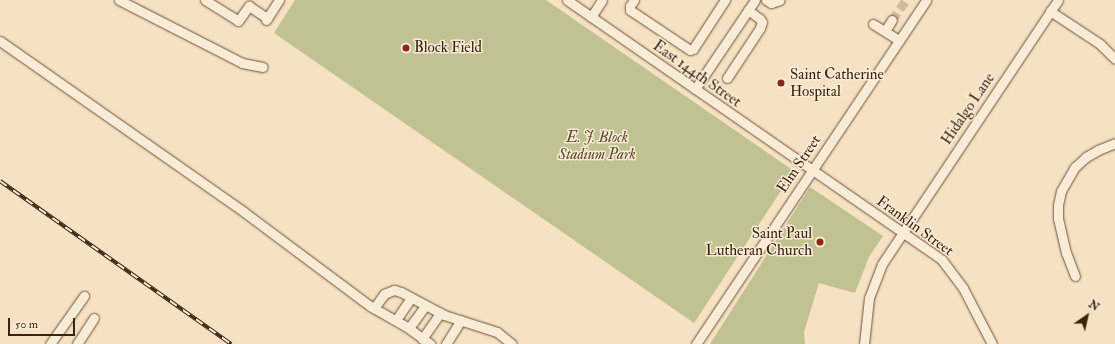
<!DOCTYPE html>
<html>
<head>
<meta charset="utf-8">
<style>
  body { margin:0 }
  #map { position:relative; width:1115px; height:344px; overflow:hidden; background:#f6e2c2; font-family:"IM FELL Double Pica",serif }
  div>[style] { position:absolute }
  .green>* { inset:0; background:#c0c291 }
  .minor-tunnel>* { height:9px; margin-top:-4.5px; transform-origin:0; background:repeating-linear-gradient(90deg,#d1bc9e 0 9px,transparent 0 13.5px) }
  .roads { filter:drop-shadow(0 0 1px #6a523b) drop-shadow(0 0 1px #6a523b) }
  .minor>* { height:9px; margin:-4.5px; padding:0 4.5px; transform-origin:4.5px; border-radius:4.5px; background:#f9ecd7 }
  .rail>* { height:4px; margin-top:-2px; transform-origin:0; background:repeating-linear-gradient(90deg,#f9ecd7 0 8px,#3b220e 0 16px); box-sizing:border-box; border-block:1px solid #3b220e }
  .dots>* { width:11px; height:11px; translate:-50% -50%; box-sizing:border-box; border:2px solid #f9ecd7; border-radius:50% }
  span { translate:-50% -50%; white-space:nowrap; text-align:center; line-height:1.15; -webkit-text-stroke:3px #f9ecd7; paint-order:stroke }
  .poi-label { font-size:15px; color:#3b220e }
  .left { translate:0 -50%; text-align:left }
  .right { translate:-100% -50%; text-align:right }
  .street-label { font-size:15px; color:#3b220e }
  .park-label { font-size:15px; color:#5c4a2f; font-style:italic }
  .north { position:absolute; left:1067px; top:296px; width:40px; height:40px; -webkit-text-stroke:3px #f9ecd7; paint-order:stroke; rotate:34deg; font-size:11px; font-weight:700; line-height:16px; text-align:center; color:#3b220e }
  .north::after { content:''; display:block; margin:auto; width:14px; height:18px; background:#3b220e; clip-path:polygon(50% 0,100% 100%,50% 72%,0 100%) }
  .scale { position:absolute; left:8px; top:318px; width:67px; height:18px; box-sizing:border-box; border:2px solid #3b220e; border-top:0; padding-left:5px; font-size:12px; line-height:14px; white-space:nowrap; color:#3b220e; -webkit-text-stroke:3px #f9ecd7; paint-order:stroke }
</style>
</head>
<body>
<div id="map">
  <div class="green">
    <div style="clip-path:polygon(295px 0,546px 0,794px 171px,694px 323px,274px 33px)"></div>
    <div style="clip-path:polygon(810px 187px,883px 236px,869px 257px,855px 293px,819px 283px,804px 332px,805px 344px,710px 344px)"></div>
  </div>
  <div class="minor-tunnel">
    <div style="left:892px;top:20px;width:24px;rotate:-55deg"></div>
  </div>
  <div class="roads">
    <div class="minor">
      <div style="left:119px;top:0;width:138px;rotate:27.1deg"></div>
      <div style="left:242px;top:63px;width:21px;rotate:11deg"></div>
      <div style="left:205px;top:0;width:39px;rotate:32deg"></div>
      <div style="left:238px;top:21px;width:19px;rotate:-54deg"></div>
      <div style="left:249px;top:6px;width:22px;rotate:34deg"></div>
      <div style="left:567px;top:0;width:456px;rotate:34.7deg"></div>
      <div style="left:942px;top:260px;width:35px;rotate:53deg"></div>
      <div style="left:963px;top:288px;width:63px;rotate:62.6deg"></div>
      <div style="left:634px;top:0;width:7px;rotate:124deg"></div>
      <div style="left:630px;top:6px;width:4px;rotate:90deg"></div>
      <div style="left:630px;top:10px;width:72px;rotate:33.7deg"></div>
      <div style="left:690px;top:50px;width:3px;rotate:-18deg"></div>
      <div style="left:693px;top:49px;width:59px;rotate:-56.9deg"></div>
      <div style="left:766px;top:0;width:6px;rotate:31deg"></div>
      <div style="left:771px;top:3px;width:9px;rotate:-18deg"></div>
      <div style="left:1050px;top:11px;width:60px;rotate:33.4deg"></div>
      <div style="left:1100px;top:44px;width:21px;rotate:45deg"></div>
      <div style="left:591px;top:17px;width:20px;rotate:-57deg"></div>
      <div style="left:266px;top:20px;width:24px;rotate:-57deg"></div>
      <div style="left:873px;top:24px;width:31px;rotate:32deg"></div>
      <div style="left:885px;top:31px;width:13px;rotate:-58deg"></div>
      <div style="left:0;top:41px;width:298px;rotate:35deg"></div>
      <div style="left:244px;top:212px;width:157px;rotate:36.7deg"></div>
      <div style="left:370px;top:306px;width:43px;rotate:29.6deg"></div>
      <div style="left:407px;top:327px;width:29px;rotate:36deg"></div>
      <div style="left:727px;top:78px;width:60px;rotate:-56.6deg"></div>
      <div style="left:760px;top:28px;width:6px;rotate:-72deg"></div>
      <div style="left:762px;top:22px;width:4px;rotate:-124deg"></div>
      <div style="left:760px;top:19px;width:15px;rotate:-143deg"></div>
      <div style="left:695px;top:89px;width:107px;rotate:-56deg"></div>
      <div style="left:1075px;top:276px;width:25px;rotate:-111deg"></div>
      <div style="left:1066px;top:253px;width:35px;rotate:-103deg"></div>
      <div style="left:1058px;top:219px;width:14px;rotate:-90deg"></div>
      <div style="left:1058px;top:205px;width:14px;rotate:-78deg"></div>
      <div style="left:1061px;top:191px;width:28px;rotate:-60deg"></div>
      <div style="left:1075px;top:167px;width:15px;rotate:-42deg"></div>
      <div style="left:1086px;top:157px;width:14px;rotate:-30deg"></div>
      <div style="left:1098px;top:150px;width:18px;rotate:-22deg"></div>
      <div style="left:374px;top:308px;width:17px;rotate:-54deg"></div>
      <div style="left:384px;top:294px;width:11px;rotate:-22deg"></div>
      <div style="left:394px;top:290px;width:7px;rotate:16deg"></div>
      <div style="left:401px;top:292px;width:49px;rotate:28.1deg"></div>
      <div style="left:444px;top:315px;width:56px;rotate:17.8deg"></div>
      <div style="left:497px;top:332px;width:19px;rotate:39deg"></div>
      <div style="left:396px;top:320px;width:27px;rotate:-56deg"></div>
      <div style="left:409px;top:328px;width:27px;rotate:-54deg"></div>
      <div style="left:422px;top:339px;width:32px;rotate:-55deg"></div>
      <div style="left:50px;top:344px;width:59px;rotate:-54.7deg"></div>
      <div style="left:77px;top:344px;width:31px;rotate:-57deg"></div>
      <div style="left:446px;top:344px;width:28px;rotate:-58deg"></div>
      <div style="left:696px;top:344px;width:414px;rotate:-56.2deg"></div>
      <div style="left:864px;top:344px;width:46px;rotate:-83.8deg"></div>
      <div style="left:869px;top:298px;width:36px;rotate:-69deg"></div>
      <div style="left:882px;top:264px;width:317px;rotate:-56.3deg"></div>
    </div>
  </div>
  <div class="rail">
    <div style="left:0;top:181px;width:283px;rotate:35.2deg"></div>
  </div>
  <div class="dots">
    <div style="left:406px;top:48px;background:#8f2418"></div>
    <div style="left:781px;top:83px;background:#8f2418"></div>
    <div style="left:820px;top:242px;background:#8f2418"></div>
  </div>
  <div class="poi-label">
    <span class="left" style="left:414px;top:48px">Block Field</span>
    <span class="left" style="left:790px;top:83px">Saint Catherine<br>Hospital</span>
    <span class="right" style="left:812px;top:242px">Saint Paul<br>Lutheran Church</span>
  </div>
  <div class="street-label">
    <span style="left:697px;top:74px;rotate:35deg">East 144th Street</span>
    <span style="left:968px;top:109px;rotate:-56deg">Hidalgo Lane</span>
    <span style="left:799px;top:164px;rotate:-56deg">Elm Street</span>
    <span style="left:915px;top:226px;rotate:36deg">Franklin Street</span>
  </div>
  <div class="park-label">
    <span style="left:597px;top:146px">E. J. Block<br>Stadium Park</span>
  </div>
  <div class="north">N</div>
  <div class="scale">50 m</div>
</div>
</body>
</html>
